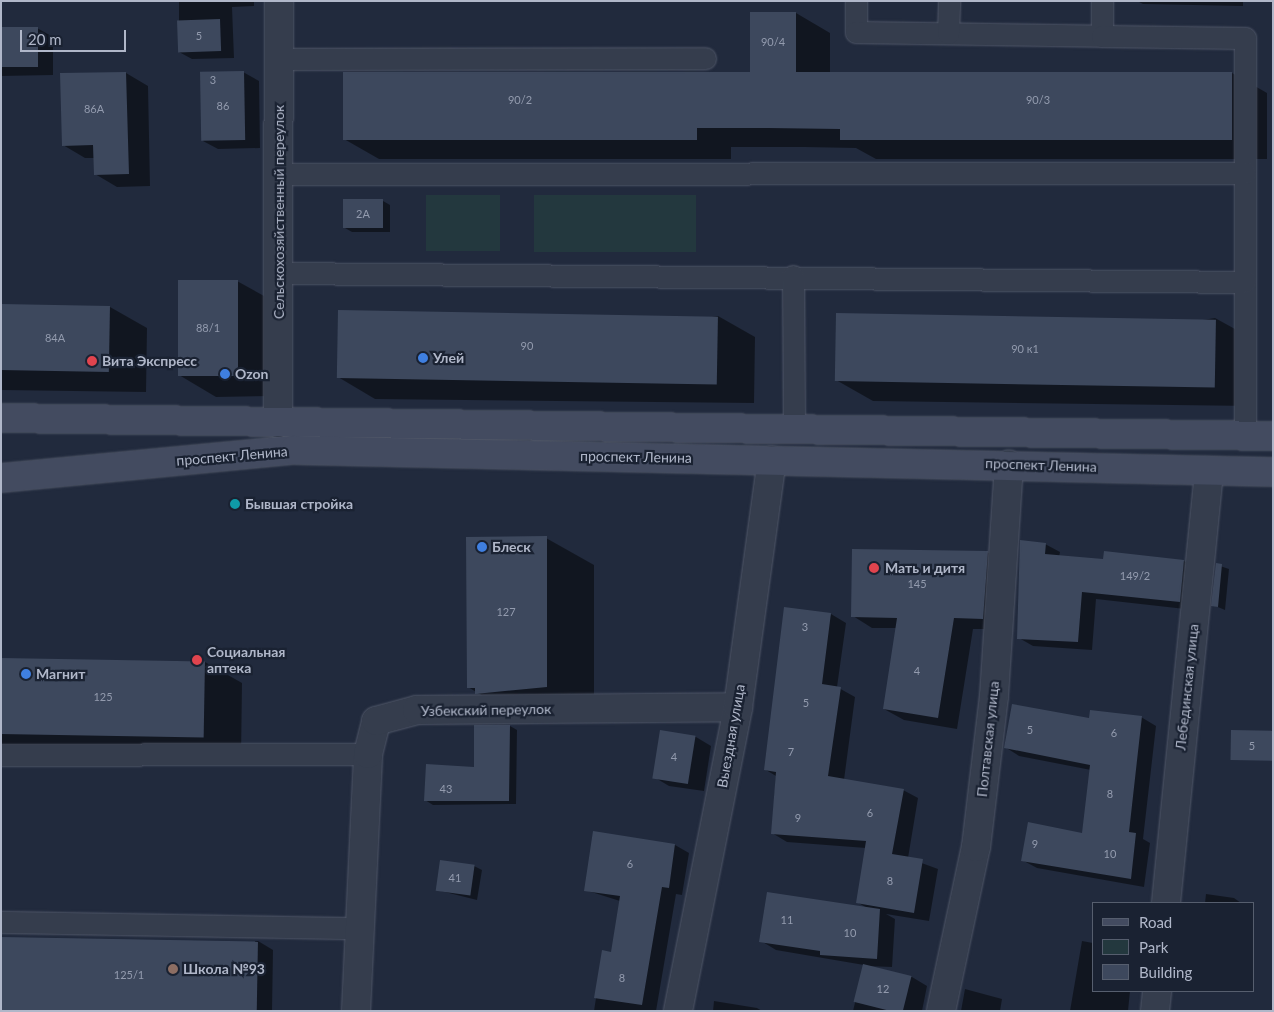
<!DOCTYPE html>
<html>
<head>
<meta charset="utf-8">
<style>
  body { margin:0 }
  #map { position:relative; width:1274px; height:1012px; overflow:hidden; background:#212a3d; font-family:Lato,sans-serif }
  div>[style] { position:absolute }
  .green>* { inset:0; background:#23383e; transform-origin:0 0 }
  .shadow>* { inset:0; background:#0007 }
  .building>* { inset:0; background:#3d485d; transform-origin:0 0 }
  .roads { filter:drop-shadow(0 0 1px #505768) drop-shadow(0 0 1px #505768) }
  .service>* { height:21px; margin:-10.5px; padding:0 10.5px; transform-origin:10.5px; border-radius:10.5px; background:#353d4d }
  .minor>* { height:28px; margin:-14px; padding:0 14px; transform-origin:14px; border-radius:14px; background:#353d4d }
  .secondary>* { height:28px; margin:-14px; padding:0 14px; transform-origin:14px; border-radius:14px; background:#434b60 }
  .dots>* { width:14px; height:14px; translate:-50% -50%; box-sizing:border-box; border:2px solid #1a2232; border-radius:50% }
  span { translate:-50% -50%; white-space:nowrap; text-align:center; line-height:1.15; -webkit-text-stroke:4.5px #1a2232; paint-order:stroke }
  .number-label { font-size:11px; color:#939bae }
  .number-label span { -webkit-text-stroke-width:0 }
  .street-label { font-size:14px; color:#b0b7c9 }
  .poi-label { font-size:14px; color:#b0b7c9; font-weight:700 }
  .left { translate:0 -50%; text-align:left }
  .frame { position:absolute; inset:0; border:2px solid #b0b7c9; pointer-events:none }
  .legend { position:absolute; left:1092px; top:902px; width:162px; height:90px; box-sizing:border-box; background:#1a2232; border:1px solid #565e6e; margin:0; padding:6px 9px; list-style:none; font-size:15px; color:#b0b7c9 }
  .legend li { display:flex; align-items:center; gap:10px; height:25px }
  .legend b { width:25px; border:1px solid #565e6e }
  .scale { position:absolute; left:20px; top:30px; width:106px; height:22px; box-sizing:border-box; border:2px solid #b0b7c9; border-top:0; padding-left:6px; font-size:15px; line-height:18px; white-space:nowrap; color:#b0b7c9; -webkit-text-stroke:4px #1a2232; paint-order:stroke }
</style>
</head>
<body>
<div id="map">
  <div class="green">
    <div style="left:426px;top:195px;width:74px;height:56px"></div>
    <div style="left:534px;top:195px;width:162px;height:57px"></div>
  </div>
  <div class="shadow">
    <div style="clip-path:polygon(179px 1px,254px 1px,254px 6px,232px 7px,234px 58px,192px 59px,179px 52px)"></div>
    <div style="clip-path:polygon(1137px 1px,1243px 1px,1243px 6px,1143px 4px)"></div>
    <div style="clip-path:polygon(796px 13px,830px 33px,830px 73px,1232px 73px,1267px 93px,1267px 159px,876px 159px,856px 148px,804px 147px,731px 147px,731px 159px,379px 159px,344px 139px,751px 74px)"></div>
    <div style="clip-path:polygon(37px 28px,53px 37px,53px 75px,1px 76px,1px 29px)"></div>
    <div style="clip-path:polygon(243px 72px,259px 81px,260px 148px,218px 149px,203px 141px)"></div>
    <div style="clip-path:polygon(126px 73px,148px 86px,150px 186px,117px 187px,95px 174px,95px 158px,85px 158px,63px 145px)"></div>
    <div style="clip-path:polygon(383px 201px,390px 205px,390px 232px,352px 232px,345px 228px)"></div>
    <div style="clip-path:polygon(237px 281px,275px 302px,275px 396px,216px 397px,179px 375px)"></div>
    <div style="clip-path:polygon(1px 305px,110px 307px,147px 328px,146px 392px,1px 390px)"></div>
    <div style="clip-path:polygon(718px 316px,755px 337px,754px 403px,375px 399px,338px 377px)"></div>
    <div style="clip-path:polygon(1215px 318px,1253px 339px,1252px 406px,873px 401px,836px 380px)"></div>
    <div style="clip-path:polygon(546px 538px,594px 565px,594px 714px,524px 721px,468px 687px)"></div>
    <div style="clip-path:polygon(1045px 544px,1060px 552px,1059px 557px,1104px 560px,1105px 553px,1184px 561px,1198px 569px,1194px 610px,1096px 599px,1092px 650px,1033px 646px,1019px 638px)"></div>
    <div style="clip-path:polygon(987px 552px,1007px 563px,1003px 629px,973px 629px,957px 729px,904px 720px,884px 709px,897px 628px,872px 628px,853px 616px)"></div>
    <div style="clip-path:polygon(1217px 565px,1229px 569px,1225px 610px,1213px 605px)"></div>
    <div style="clip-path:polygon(831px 614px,846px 623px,837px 687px,855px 697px,844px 780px,903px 790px,918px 798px,908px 858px,938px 869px,929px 921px,886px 914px,895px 919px,892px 967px,867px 966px,912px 977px,927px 986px,922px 1011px,853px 1011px,864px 965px,776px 950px,761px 941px,867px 908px,857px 902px,866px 848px,787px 842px,772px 833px,776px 776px,766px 770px)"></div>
    <div style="clip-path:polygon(1px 659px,205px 662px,242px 683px,241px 758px,1px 754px)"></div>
    <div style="clip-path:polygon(1141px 717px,1156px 726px,1143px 839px,1150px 843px,1144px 887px,1037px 868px,1022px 860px,1084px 835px,1091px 770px,1019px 756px,1005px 747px,1090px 719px)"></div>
    <div style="clip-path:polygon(476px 726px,510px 726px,517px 730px,516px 804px,433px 805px,425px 800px,475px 769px)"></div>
    <div style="clip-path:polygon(661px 731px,696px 737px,711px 746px,704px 791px,669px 786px,654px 777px)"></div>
    <div style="clip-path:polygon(594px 832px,675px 845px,689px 853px,682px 895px,676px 894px,656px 1011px,594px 1011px,603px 952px,612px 953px,620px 901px,585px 890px)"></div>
    <div style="clip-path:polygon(474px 866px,482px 870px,477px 900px,437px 890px)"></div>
    <div style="clip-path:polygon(1206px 894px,1234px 898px,1241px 903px,1205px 903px)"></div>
    <div style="clip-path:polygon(258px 941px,273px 950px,272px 1011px,1px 1011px)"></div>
    <div style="clip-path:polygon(1082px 941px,1093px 943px,1093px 991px,1130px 991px,1128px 1011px,1070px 1011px)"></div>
    <div style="clip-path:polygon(965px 989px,1002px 999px,1000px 1011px,961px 1011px)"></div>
    <div style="clip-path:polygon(714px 1001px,757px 1008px,762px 1011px,713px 1011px)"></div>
  </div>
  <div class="building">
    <div style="clip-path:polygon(750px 12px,796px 12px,796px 72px,1232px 72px,1232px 140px,840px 140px,840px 129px,768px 128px,697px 128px,697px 140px,343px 140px,343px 72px,750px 72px)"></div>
    <div style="left:220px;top:19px;width:32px;height:43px;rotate:88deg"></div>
    <div style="left:38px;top:27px;width:40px;height:37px;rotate:90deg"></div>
    <div style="left:244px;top:71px;width:69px;height:44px;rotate:89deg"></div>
    <div style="clip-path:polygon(126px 72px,129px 174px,94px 175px,93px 145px,62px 146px,60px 73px)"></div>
    <div style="left:383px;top:199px;width:29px;height:40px;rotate:90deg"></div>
    <div style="left:178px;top:280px;width:60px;height:96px"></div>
    <div style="left:1px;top:304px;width:109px;height:66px;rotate:1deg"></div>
    <div style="left:338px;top:310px;width:380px;height:68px;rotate:1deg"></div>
    <div style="left:836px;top:313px;width:380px;height:68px;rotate:1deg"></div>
    <div style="clip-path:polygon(547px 536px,547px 687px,475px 694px,475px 688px,467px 688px,466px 537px)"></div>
    <div style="clip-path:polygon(1020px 540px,1046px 543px,1045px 554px,1103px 559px,1104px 551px,1184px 560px,1180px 602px,1082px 592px,1078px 642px,1017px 639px)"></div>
    <div style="clip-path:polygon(852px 549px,988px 551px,983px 619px,954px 618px,938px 718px,883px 709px,897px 618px,851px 617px)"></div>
    <div style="clip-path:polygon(1216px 563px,1222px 564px,1218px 607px,1211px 606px)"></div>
    <div style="clip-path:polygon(784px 607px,831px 613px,822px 684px,841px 687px,828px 776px,904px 789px,892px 854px,923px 859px,914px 913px,856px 903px,866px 841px,771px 834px,776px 772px,764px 770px)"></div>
    <div style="left:1px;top:658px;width:204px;height:76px;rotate:1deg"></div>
    <div style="clip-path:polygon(1012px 704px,1089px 718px,1090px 710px,1142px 716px,1129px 832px,1136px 833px,1131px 879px,1021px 861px,1028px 822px,1082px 833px,1090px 765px,1004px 748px)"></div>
    <div style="clip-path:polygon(474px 725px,510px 725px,509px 801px,424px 801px,426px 764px,474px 767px)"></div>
    <div style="left:660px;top:730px;width:36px;height:49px;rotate:9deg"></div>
    <div style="left:1231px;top:730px;width:42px;height:30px;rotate:1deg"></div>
    <div style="clip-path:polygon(593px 831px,675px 844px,669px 888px,662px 887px,642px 1005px,594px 998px,602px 950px,611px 952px,620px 896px,584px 891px)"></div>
    <div style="left:440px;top:860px;width:35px;height:31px;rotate:8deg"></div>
    <div style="clip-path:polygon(767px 892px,880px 909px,877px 959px,820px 955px,820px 951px,759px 942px)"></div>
    <div style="left:1px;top:937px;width:257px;height:74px;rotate:1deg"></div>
    <div style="left:863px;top:964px;width:50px;height:39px;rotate:14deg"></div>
  </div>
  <div class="roads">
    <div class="service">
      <div style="left:856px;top:1px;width:31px;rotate:90deg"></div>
      <div style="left:856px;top:32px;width:246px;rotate:0.9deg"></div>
      <div style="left:1102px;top:1px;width:35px;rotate:90deg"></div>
      <div style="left:1102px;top:36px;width:143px;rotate:0.8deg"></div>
      <div style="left:1245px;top:38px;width:397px;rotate:90deg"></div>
      <div style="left:948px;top:33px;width:32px;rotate:-88deg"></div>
      <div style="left:279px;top:59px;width:426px;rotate:-0.1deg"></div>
      <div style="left:279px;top:174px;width:966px;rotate:-0.06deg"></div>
      <div style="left:279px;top:273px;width:966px;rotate:0.53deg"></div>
      <div style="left:793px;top:276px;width:152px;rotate:89.6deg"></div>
      <div style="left:1px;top:755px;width:367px;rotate:-0.2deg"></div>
      <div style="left:1px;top:922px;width:359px;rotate:1deg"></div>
    </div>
    <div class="minor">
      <div style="left:278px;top:423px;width:422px;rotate:-89.9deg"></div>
      <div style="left:1166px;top:903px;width:434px;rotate:-84.3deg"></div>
      <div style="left:356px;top:1011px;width:257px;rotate:-87.3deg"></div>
      <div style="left:368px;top:754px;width:34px;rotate:-76deg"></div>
      <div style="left:376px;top:721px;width:42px;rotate:-15deg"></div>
      <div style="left:417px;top:710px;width:321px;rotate:-0.5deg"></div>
      <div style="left:678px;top:1011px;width:310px;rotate:-78.8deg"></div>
      <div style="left:738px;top:707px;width:249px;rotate:-82.2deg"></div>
      <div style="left:941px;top:1011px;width:168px;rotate:-78deg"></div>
      <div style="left:976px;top:847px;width:152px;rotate:-83.2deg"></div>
      <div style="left:994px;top:696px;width:232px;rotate:-86.3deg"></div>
      <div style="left:1155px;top:1011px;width:20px;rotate:-84deg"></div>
    </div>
    <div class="secondary">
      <div style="left:1px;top:418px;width:1272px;rotate:0.81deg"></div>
      <div style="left:1px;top:478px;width:294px;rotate:-5.5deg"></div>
      <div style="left:294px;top:450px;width:979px;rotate:1.29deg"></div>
    </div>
  </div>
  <div class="dots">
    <div style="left:423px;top:358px;background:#3f7fe0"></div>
    <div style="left:92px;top:361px;background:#e0444e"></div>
    <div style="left:225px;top:374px;background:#3f7fe0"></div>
    <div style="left:235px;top:504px;background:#0f9aa8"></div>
    <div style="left:482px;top:547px;background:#3f7fe0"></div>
    <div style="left:874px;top:568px;background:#e0444e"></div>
    <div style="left:197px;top:660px;background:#e0444e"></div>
    <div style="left:26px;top:674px;background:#3f7fe0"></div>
    <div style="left:173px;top:969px;background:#8d6e63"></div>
  </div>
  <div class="number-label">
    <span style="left:199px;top:36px">5</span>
    <span style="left:773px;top:42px">90/4</span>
    <span style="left:213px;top:80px">3</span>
    <span style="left:520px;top:100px">90/2</span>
    <span style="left:1038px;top:100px">90/3</span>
    <span style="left:223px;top:106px">86</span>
    <span style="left:94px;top:109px">86А</span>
    <span style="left:363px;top:214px">2А</span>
    <span style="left:208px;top:328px">88/1</span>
    <span style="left:55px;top:338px">84А</span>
    <span style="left:527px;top:346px">90</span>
    <span style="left:1025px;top:349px">90 к1</span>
    <span style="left:1135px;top:576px">149/2</span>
    <span style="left:917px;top:584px">145</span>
    <span style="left:506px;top:612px">127</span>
    <span style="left:805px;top:627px">3</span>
    <span style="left:917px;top:671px">4</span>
    <span style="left:103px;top:697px">125</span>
    <span style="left:806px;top:703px">5</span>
    <span style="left:1030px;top:730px">5</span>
    <span style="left:1114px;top:733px">6</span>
    <span style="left:1252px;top:746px">5</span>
    <span style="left:791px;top:752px">7</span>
    <span style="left:674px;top:757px">4</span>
    <span style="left:446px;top:789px">43</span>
    <span style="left:1110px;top:794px">8</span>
    <span style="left:870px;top:813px">6</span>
    <span style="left:798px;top:818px">9</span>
    <span style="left:1035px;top:844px">9</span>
    <span style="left:1110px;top:854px">10</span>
    <span style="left:630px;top:864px">6</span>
    <span style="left:455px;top:878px">41</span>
    <span style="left:890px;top:881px">8</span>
    <span style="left:787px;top:920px">11</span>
    <span style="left:850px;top:933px">10</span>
    <span style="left:129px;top:975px">125/1</span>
    <span style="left:622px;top:978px">8</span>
    <span style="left:883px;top:989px">12</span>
  </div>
  <div class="street-label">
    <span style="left:279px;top:212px;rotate:-90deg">Сельскохозяйственный переулок</span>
    <span style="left:232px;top:456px;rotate:-5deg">проспект Ленина</span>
    <span style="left:636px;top:457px;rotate:1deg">проспект Ленина</span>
    <span style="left:1041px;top:465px;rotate:2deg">проспект Ленина</span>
    <span style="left:1187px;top:687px;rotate:-84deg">Лебединская улица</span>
    <span style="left:486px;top:710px;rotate:-1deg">Узбекский переулок</span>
    <span style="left:731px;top:736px;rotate:-80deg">Выездная улица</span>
    <span style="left:988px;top:739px;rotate:-84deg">Полтавская улица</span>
  </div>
  <div class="poi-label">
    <span class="left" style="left:433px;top:358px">Улей</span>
    <span class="left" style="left:102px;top:361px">Вита Экспресс</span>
    <span class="left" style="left:235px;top:374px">Ozon</span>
    <span class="left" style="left:245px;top:504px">Бывшая стройка</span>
    <span class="left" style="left:492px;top:547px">Блеск</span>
    <span class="left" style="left:885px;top:568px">Мать и дитя</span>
    <span class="left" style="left:207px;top:660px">Социальная<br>аптека</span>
    <span class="left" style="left:36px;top:674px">Магнит</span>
    <span class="left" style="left:183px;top:969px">Школа №93</span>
  </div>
  <div class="frame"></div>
  <ul class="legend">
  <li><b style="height:6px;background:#434b60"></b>Road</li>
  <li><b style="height:14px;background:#23383e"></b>Park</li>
  <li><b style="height:14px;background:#3d485d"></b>Building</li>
  </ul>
  <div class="scale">20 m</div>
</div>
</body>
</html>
